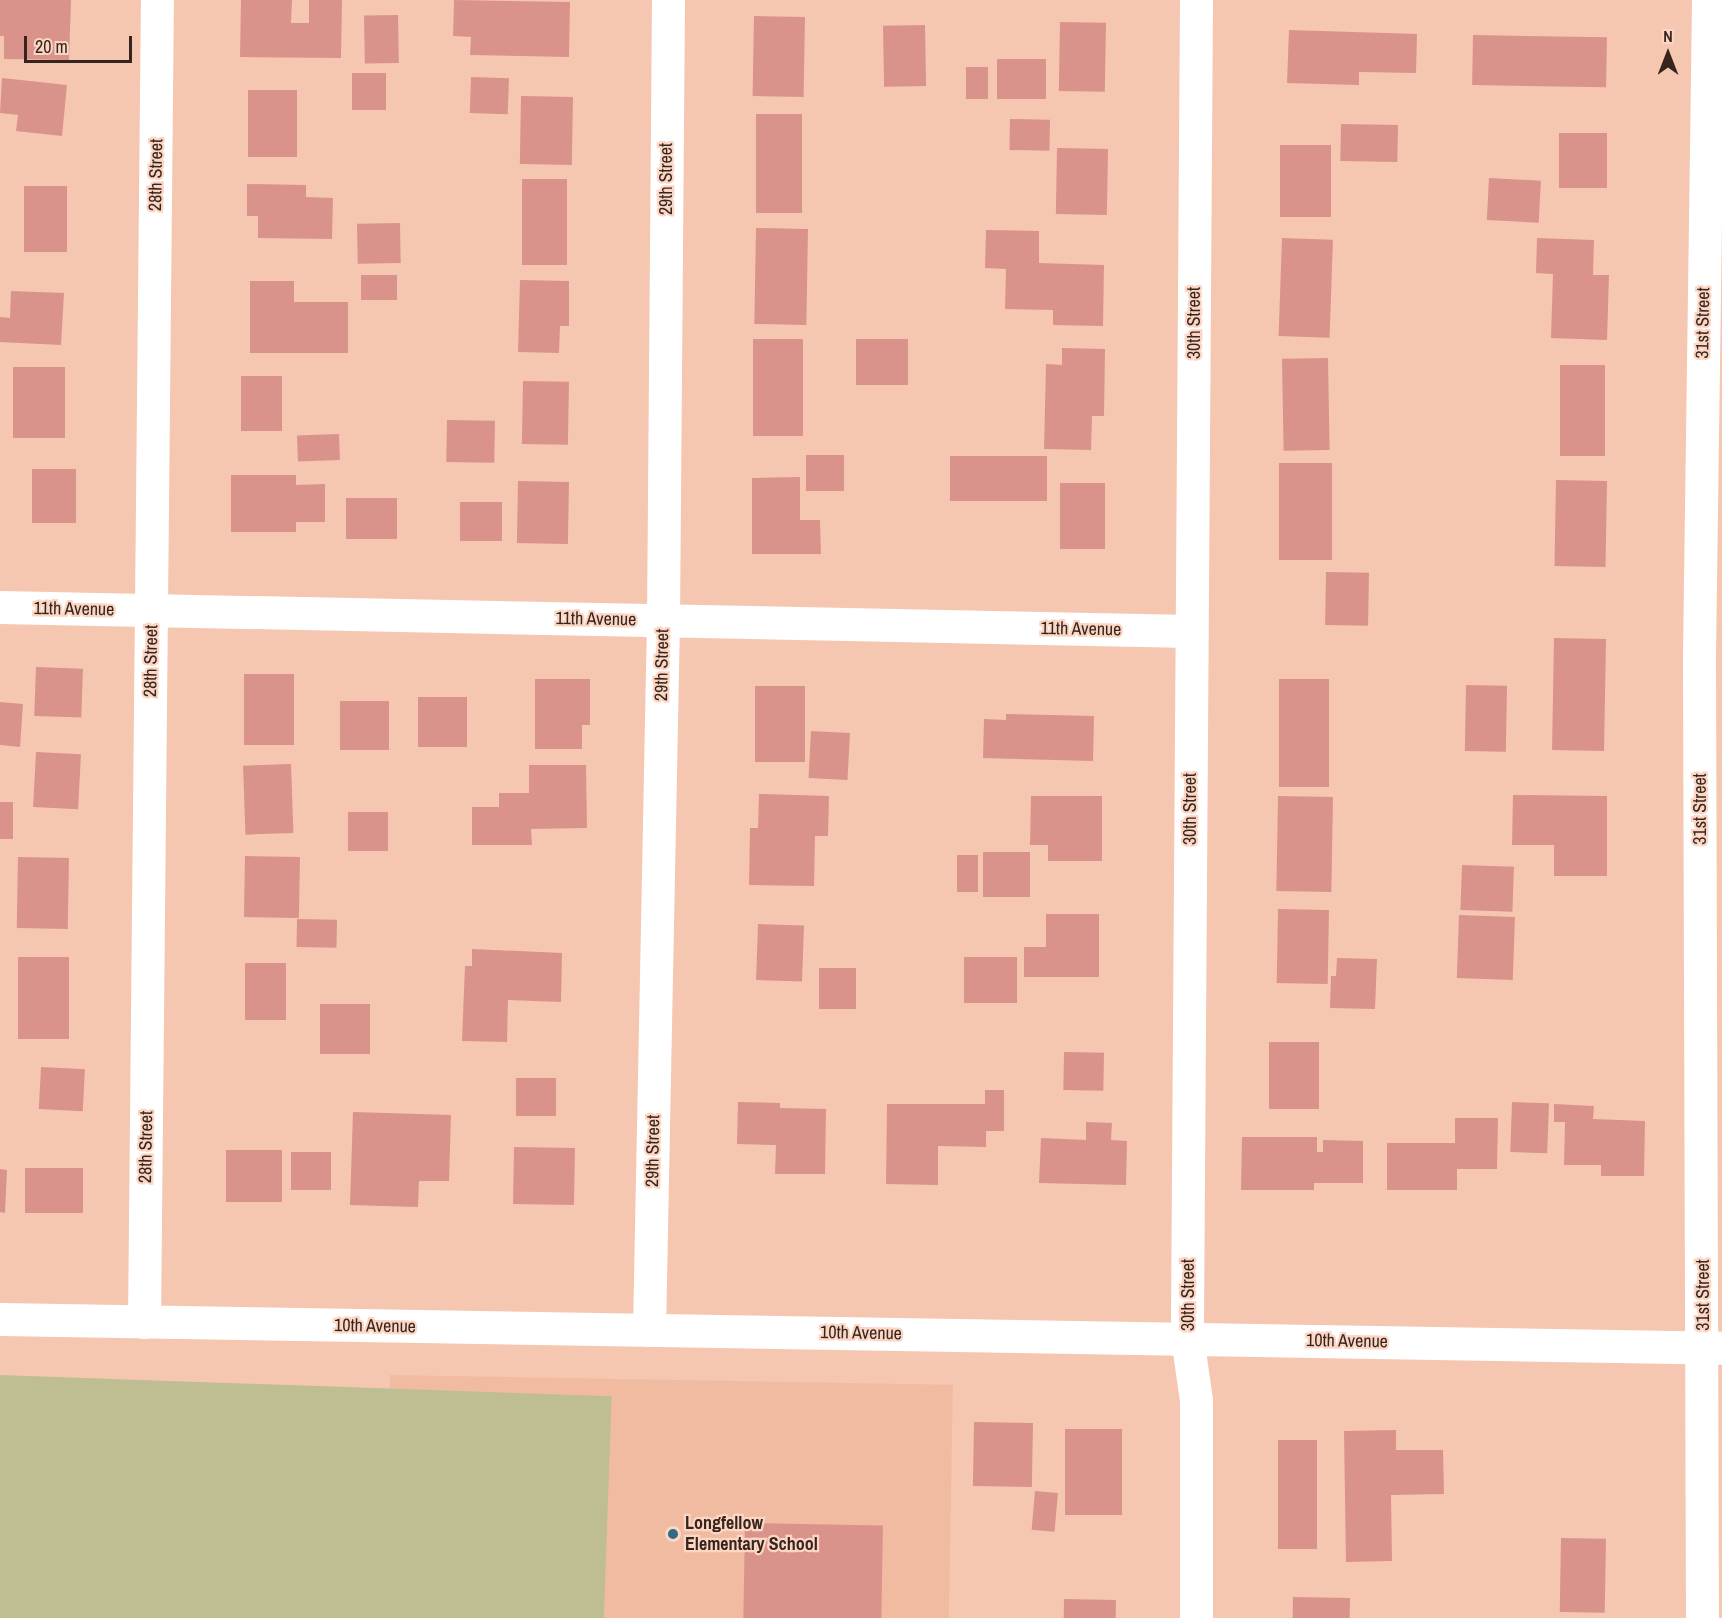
<!DOCTYPE html>
<html>
<head>
<meta charset="utf-8">
<style>
  body { margin:0 }
  #map { position:relative; width:1722px; height:1618px; overflow:hidden; background:#f5c7b1; font-family:"Archivo Narrow",sans-serif }
  div>[style] { position:absolute }
  .built>* { inset:0; background:#f1bba2; transform-origin:0 0 }
  .green>* { inset:0; background:#bfbe92; transform-origin:0 0 }
  .building>* { inset:0; background:#da938b; transform-origin:0 0 }
  .minor>* { height:33px; margin:-16.5px; padding:0 16.5px; transform-origin:16.5px; border-radius:16.5px; background:#fff }
  .dots>* { width:16px; height:16px; translate:-50% -50%; box-sizing:border-box; border:3px solid #fcd6c4; border-radius:50% }
  span { translate:-50% -50%; white-space:nowrap; text-align:center; line-height:1.15; -webkit-text-stroke:4.5px #fcd6c4; paint-order:stroke }
  .street-label { font-size:18px; color:#37251d }
  .poi-label { font-size:18px; color:#37251d; font-weight:700 }
  .left { translate:0 -50%; text-align:left }
  .north { position:absolute; left:1638px; top:24px; width:60px; height:60px; -webkit-text-stroke:4px #fcd6c4; paint-order:stroke; rotate:0deg; font-size:16px; font-weight:700; line-height:24px; text-align:center; color:#37251d }
  .north::after { content:''; display:block; margin:auto; width:21px; height:27px; background:#37251d; clip-path:polygon(50% 0,100% 100%,50% 72%,0 100%) }
  .scale { position:absolute; left:24px; top:36px; width:108px; height:27px; box-sizing:border-box; border:3px solid #37251d; border-top:0; padding-left:8px; font-size:18px; line-height:21px; white-space:nowrap; color:#37251d; -webkit-text-stroke:4px #fcd6c4; paint-order:stroke }
</style>
</head>
<body>
<div id="map">
  <div class="built">
    <div style="left:390px;top:1375px;width:563px;height:243px;rotate:1deg"></div>
  </div>
  <div class="green">
    <div style="left:0;top:1375px;width:612px;height:243px;rotate:2deg"></div>
  </div>
  <div class="building">
    <div style="clip-path:polygon(0 0,71px 0,69px 60px,4px 59px,4px 36px,0 36px)"></div>
    <div style="clip-path:polygon(241px 0,292px 0,291px 23px,309px 23px,309px 0,342px 0,341px 58px,240px 57px)"></div>
    <div style="clip-path:polygon(454px 0,570px 2px,569px 57px,470px 55px,471px 37px,453px 36px)"></div>
    <div style="left:398px;top:15px;width:48px;height:34px;rotate:89deg"></div>
    <div style="left:754px;top:16px;width:51px;height:80px;rotate:1deg"></div>
    <div style="left:1060px;top:22px;width:46px;height:69px;rotate:1deg"></div>
    <div style="left:925px;top:25px;width:61px;height:42px;rotate:89deg"></div>
    <div style="clip-path:polygon(1289px 30px,1417px 34px,1416px 73px,1359px 72px,1359px 85px,1287px 83px)"></div>
    <div style="left:1473px;top:35px;width:134px;height:50px;rotate:1deg"></div>
    <div style="left:997px;top:59px;width:49px;height:40px"></div>
    <div style="left:966px;top:67px;width:22px;height:32px"></div>
    <div style="left:352px;top:73px;width:34px;height:37px"></div>
    <div style="left:471px;top:77px;width:38px;height:36px;rotate:2deg"></div>
    <div style="clip-path:polygon(2px 78px,67px 85px,62px 136px,16px 131px,18px 115px,0 113px)"></div>
    <div style="left:248px;top:90px;width:49px;height:67px"></div>
    <div style="left:521px;top:96px;width:52px;height:68px;rotate:1deg"></div>
    <div style="left:756px;top:114px;width:46px;height:99px"></div>
    <div style="left:1010px;top:119px;width:40px;height:31px;rotate:1deg"></div>
    <div style="left:1341px;top:124px;width:57px;height:37px;rotate:1deg"></div>
    <div style="left:1559px;top:133px;width:48px;height:55px"></div>
    <div style="left:1280px;top:145px;width:51px;height:72px"></div>
    <div style="left:1057px;top:148px;width:51px;height:66px;rotate:1deg"></div>
    <div style="left:1489px;top:178px;width:52px;height:42px;rotate:3deg"></div>
    <div style="left:522px;top:179px;width:45px;height:86px"></div>
    <div style="clip-path:polygon(247px 184px,306px 185px,306px 197px,333px 198px,332px 239px,258px 238px,258px 216px,247px 216px)"></div>
    <div style="left:24px;top:186px;width:43px;height:66px"></div>
    <div style="left:400px;top:223px;width:40px;height:43px;rotate:89deg"></div>
    <div style="left:756px;top:228px;width:52px;height:96px;rotate:1deg"></div>
    <div style="clip-path:polygon(986px 230px,1039px 231px,1039px 263px,1104px 265px,1103px 326px,1053px 325px,1053px 310px,1005px 309px,1006px 269px,985px 268px)"></div>
    <div style="left:1282px;top:238px;width:51px;height:98px;rotate:2deg"></div>
    <div style="clip-path:polygon(1537px 238px,1594px 240px,1593px 275px,1609px 275px,1607px 340px,1551px 338px,1553px 274px,1536px 273px)"></div>
    <div style="left:361px;top:275px;width:36px;height:25px"></div>
    <div style="clip-path:polygon(520px 280px,569px 281px,569px 326px,560px 326px,559px 353px,518px 352px)"></div>
    <div style="clip-path:polygon(250px 281px,294px 281px,294px 302px,348px 302px,348px 353px,250px 353px)"></div>
    <div style="clip-path:polygon(11px 291px,64px 293px,61px 345px,0 342px,0 317px,10px 318px)"></div>
    <div style="left:753px;top:339px;width:50px;height:97px"></div>
    <div style="left:856px;top:339px;width:52px;height:46px"></div>
    <div style="clip-path:polygon(1062px 348px,1105px 349px,1104px 416px,1092px 416px,1091px 450px,1044px 449px,1046px 364px,1062px 365px)"></div>
    <div style="left:1328px;top:358px;width:92px;height:46px;rotate:89deg"></div>
    <div style="left:1560px;top:365px;width:45px;height:91px"></div>
    <div style="left:13px;top:367px;width:52px;height:71px"></div>
    <div style="left:241px;top:376px;width:41px;height:55px"></div>
    <div style="left:523px;top:381px;width:46px;height:63px;rotate:1deg"></div>
    <div style="left:447px;top:420px;width:48px;height:42px;rotate:1deg"></div>
    <div style="left:339px;top:434px;width:26px;height:42px;rotate:88deg"></div>
    <div style="left:806px;top:455px;width:38px;height:36px"></div>
    <div style="left:950px;top:456px;width:97px;height:45px"></div>
    <div style="left:1279px;top:463px;width:53px;height:97px"></div>
    <div style="left:32px;top:469px;width:44px;height:54px"></div>
    <div style="clip-path:polygon(231px 475px,296px 475px,296px 485px,325px 484px,325px 522px,296px 522px,296px 532px,231px 532px)"></div>
    <div style="clip-path:polygon(800px 477px,800px 520px,820px 520px,821px 554px,752px 554px,752px 478px)"></div>
    <div style="left:1556px;top:480px;width:51px;height:86px;rotate:1deg"></div>
    <div style="left:518px;top:481px;width:51px;height:62px;rotate:1deg"></div>
    <div style="left:1060px;top:483px;width:45px;height:66px"></div>
    <div style="left:346px;top:498px;width:51px;height:41px"></div>
    <div style="left:460px;top:502px;width:42px;height:39px"></div>
    <div style="left:1326px;top:572px;width:43px;height:53px;rotate:1deg"></div>
    <div style="left:1554px;top:638px;width:52px;height:112px;rotate:1deg"></div>
    <div style="left:36px;top:667px;width:47px;height:49px;rotate:2deg"></div>
    <div style="left:244px;top:674px;width:50px;height:71px"></div>
    <div style="clip-path:polygon(535px 679px,590px 679px,590px 725px,582px 725px,582px 749px,535px 749px)"></div>
    <div style="left:1279px;top:679px;width:50px;height:108px"></div>
    <div style="left:1466px;top:685px;width:41px;height:66px;rotate:1deg"></div>
    <div style="left:755px;top:686px;width:50px;height:76px"></div>
    <div style="left:418px;top:697px;width:49px;height:50px"></div>
    <div style="left:340px;top:701px;width:49px;height:49px"></div>
    <div style="clip-path:polygon(0 702px,23px 704px,20px 747px,0 745px)"></div>
    <div style="clip-path:polygon(1006px 714px,1094px 716px,1093px 761px,983px 758px,984px 719px,1006px 720px)"></div>
    <div style="left:811px;top:731px;width:39px;height:47px;rotate:3deg"></div>
    <div style="left:36px;top:752px;width:45px;height:55px;rotate:3deg"></div>
    <div style="left:291px;top:764px;width:69px;height:48px;rotate:88deg"></div>
    <div style="clip-path:polygon(529px 765px,586px 765px,587px 828px,531px 829px,532px 845px,472px 845px,472px 807px,499px 807px,499px 793px,529px 793px)"></div>
    <div style="clip-path:polygon(759px 794px,829px 796px,828px 836px,815px 836px,814px 886px,749px 885px,750px 828px,758px 828px)"></div>
    <div style="clip-path:polygon(1513px 795px,1607px 796px,1607px 876px,1554px 876px,1554px 845px,1512px 845px)"></div>
    <div style="clip-path:polygon(1031px 796px,1102px 796px,1102px 861px,1048px 861px,1048px 845px,1030px 845px)"></div>
    <div style="left:1278px;top:796px;width:55px;height:95px;rotate:1deg"></div>
    <div style="left:0;top:802px;width:13px;height:37px"></div>
    <div style="left:348px;top:812px;width:40px;height:39px"></div>
    <div style="left:983px;top:852px;width:47px;height:45px"></div>
    <div style="left:978px;top:855px;width:37px;height:21px;rotate:90deg"></div>
    <div style="left:245px;top:856px;width:55px;height:61px;rotate:1deg"></div>
    <div style="left:18px;top:857px;width:51px;height:71px;rotate:1deg"></div>
    <div style="left:1462px;top:865px;width:52px;height:45px;rotate:2deg"></div>
    <div style="left:1278px;top:909px;width:51px;height:74px;rotate:1deg"></div>
    <div style="clip-path:polygon(1046px 914px,1099px 914px,1099px 977px,1024px 977px,1024px 947px,1046px 947px)"></div>
    <div style="left:1459px;top:915px;width:56px;height:63px;rotate:2deg"></div>
    <div style="left:297px;top:919px;width:40px;height:28px;rotate:1deg"></div>
    <div style="left:758px;top:924px;width:46px;height:56px;rotate:2deg"></div>
    <div style="clip-path:polygon(472px 949px,562px 953px,561px 1002px,508px 1000px,507px 1042px,462px 1041px,465px 966px,472px 966px)"></div>
    <div style="left:18px;top:957px;width:51px;height:82px"></div>
    <div style="left:964px;top:957px;width:53px;height:46px"></div>
    <div style="clip-path:polygon(1337px 958px,1377px 959px,1375px 1009px,1330px 1008px,1331px 976px,1336px 976px)"></div>
    <div style="left:245px;top:963px;width:41px;height:57px"></div>
    <div style="left:819px;top:968px;width:37px;height:41px"></div>
    <div style="left:320px;top:1004px;width:50px;height:50px"></div>
    <div style="left:1269px;top:1042px;width:50px;height:67px"></div>
    <div style="left:1064px;top:1052px;width:40px;height:38px;rotate:1deg"></div>
    <div style="left:41px;top:1067px;width:44px;height:42px;rotate:3deg"></div>
    <div style="left:516px;top:1078px;width:40px;height:38px"></div>
    <div style="clip-path:polygon(985px 1090px,1004px 1090px,1004px 1131px,986px 1131px,986px 1147px,938px 1146px,938px 1185px,886px 1184px,887px 1104px,985px 1104px)"></div>
    <div style="clip-path:polygon(738px 1102px,780px 1103px,780px 1108px,826px 1109px,825px 1174px,775px 1174px,776px 1145px,737px 1144px)"></div>
    <div style="left:1512px;top:1102px;width:37px;height:50px;rotate:2deg"></div>
    <div style="clip-path:polygon(1554px 1104px,1594px 1106px,1593px 1119px,1645px 1121px,1644px 1176px,1601px 1176px,1601px 1165px,1564px 1165px,1565px 1122px,1554px 1122px)"></div>
    <div style="clip-path:polygon(353px 1112px,451px 1115px,449px 1181px,419px 1181px,418px 1207px,350px 1205px)"></div>
    <div style="clip-path:polygon(1455px 1118px,1498px 1118px,1497px 1169px,1457px 1169px,1457px 1190px,1387px 1190px,1387px 1143px,1455px 1143px)"></div>
    <div style="clip-path:polygon(1086px 1122px,1112px 1123px,1111px 1140px,1127px 1141px,1126px 1185px,1039px 1183px,1041px 1138px,1086px 1140px)"></div>
    <div style="clip-path:polygon(1242px 1137px,1317px 1137px,1317px 1152px,1323px 1152px,1323px 1140px,1363px 1141px,1363px 1183px,1314px 1183px,1314px 1190px,1241px 1190px)"></div>
    <div style="left:514px;top:1147px;width:61px;height:57px;rotate:1deg"></div>
    <div style="left:226px;top:1150px;width:56px;height:52px"></div>
    <div style="left:291px;top:1152px;width:40px;height:38px"></div>
    <div style="left:25px;top:1168px;width:58px;height:45px"></div>
    <div style="clip-path:polygon(0 1169px,7px 1170px,5px 1213px,0 1212px)"></div>
    <div style="left:974px;top:1422px;width:59px;height:64px;rotate:1deg"></div>
    <div style="left:1065px;top:1429px;width:57px;height:86px"></div>
    <div style="clip-path:polygon(1396px 1430px,1396px 1450px,1443px 1450px,1444px 1494px,1391px 1495px,1392px 1561px,1346px 1562px,1344px 1431px)"></div>
    <div style="left:1278px;top:1440px;width:39px;height:109px"></div>
    <div style="left:1035px;top:1491px;width:23px;height:39px;rotate:5deg"></div>
    <div style="left:745px;top:1523px;width:138px;height:95px;rotate:1deg"></div>
    <div style="left:1561px;top:1538px;width:45px;height:74px;rotate:1deg"></div>
    <div style="left:1293px;top:1597px;width:57px;height:21px;rotate:1deg"></div>
    <div style="left:1064px;top:1599px;width:52px;height:19px;rotate:1deg"></div>
  </div>
  <div class="minor">
    <div style="left:1196px;top:0;width:1337px;rotate:90.39deg"></div>
    <div style="left:1187px;top:1337px;width:64px;rotate:81.9deg"></div>
    <div style="left:1196px;top:1400px;width:218px;rotate:90deg"></div>
    <div style="left:0;top:607px;width:1191px;rotate:1.15deg"></div>
    <div style="left:0;top:1319px;width:1722px;rotate:0.96deg"></div>
    <div style="left:144px;top:1322px;width:1322px;rotate:-89.44deg"></div>
    <div style="left:649px;top:1330px;width:709px;rotate:-88.87deg"></div>
    <div style="left:663px;top:621px;width:621px;rotate:-89.54deg"></div>
    <div style="left:1702px;top:1618px;width:963px;rotate:-90.18deg"></div>
    <div style="left:1699px;top:655px;width:655px;rotate:-89.21deg"></div>
  </div>
  <div class="dots">
    <div style="left:673px;top:1534px;background:#2f6b82"></div>
  </div>
  <div class="street-label">
    <span style="left:156px;top:175px;rotate:-89deg">28th Street</span>
    <span style="left:666px;top:179px;rotate:-90deg">29th Street</span>
    <span style="left:1194px;top:323px;rotate:-90deg">30th Street</span>
    <span style="left:1703px;top:323px;rotate:-89deg">31st Street</span>
    <span style="left:74px;top:609px;rotate:1deg">11th Avenue</span>
    <span style="left:596px;top:619px;rotate:1deg">11th Avenue</span>
    <span style="left:1081px;top:629px;rotate:1deg">11th Avenue</span>
    <span style="left:151px;top:661px;rotate:-89deg">28th Street</span>
    <span style="left:662px;top:665px;rotate:-89deg">29th Street</span>
    <span style="left:1190px;top:809px;rotate:-90deg">30th Street</span>
    <span style="left:1700px;top:809px;rotate:-90deg">31st Street</span>
    <span style="left:146px;top:1147px;rotate:-89deg">28th Street</span>
    <span style="left:653px;top:1151px;rotate:-89deg">29th Street</span>
    <span style="left:1188px;top:1295px;rotate:-90deg">30th Street</span>
    <span style="left:1703px;top:1295px;rotate:-90deg">31st Street</span>
    <span style="left:375px;top:1326px;rotate:1deg">10th Avenue</span>
    <span style="left:861px;top:1333px;rotate:1deg">10th Avenue</span>
    <span style="left:1347px;top:1341px;rotate:1deg">10th Avenue</span>
  </div>
  <div class="poi-label">
    <span class="left" style="left:685px;top:1534px">Longfellow<br>Elementary School</span>
  </div>
  <div class="north">N</div>
  <div class="scale">20 m</div>
</div>
</body>
</html>
